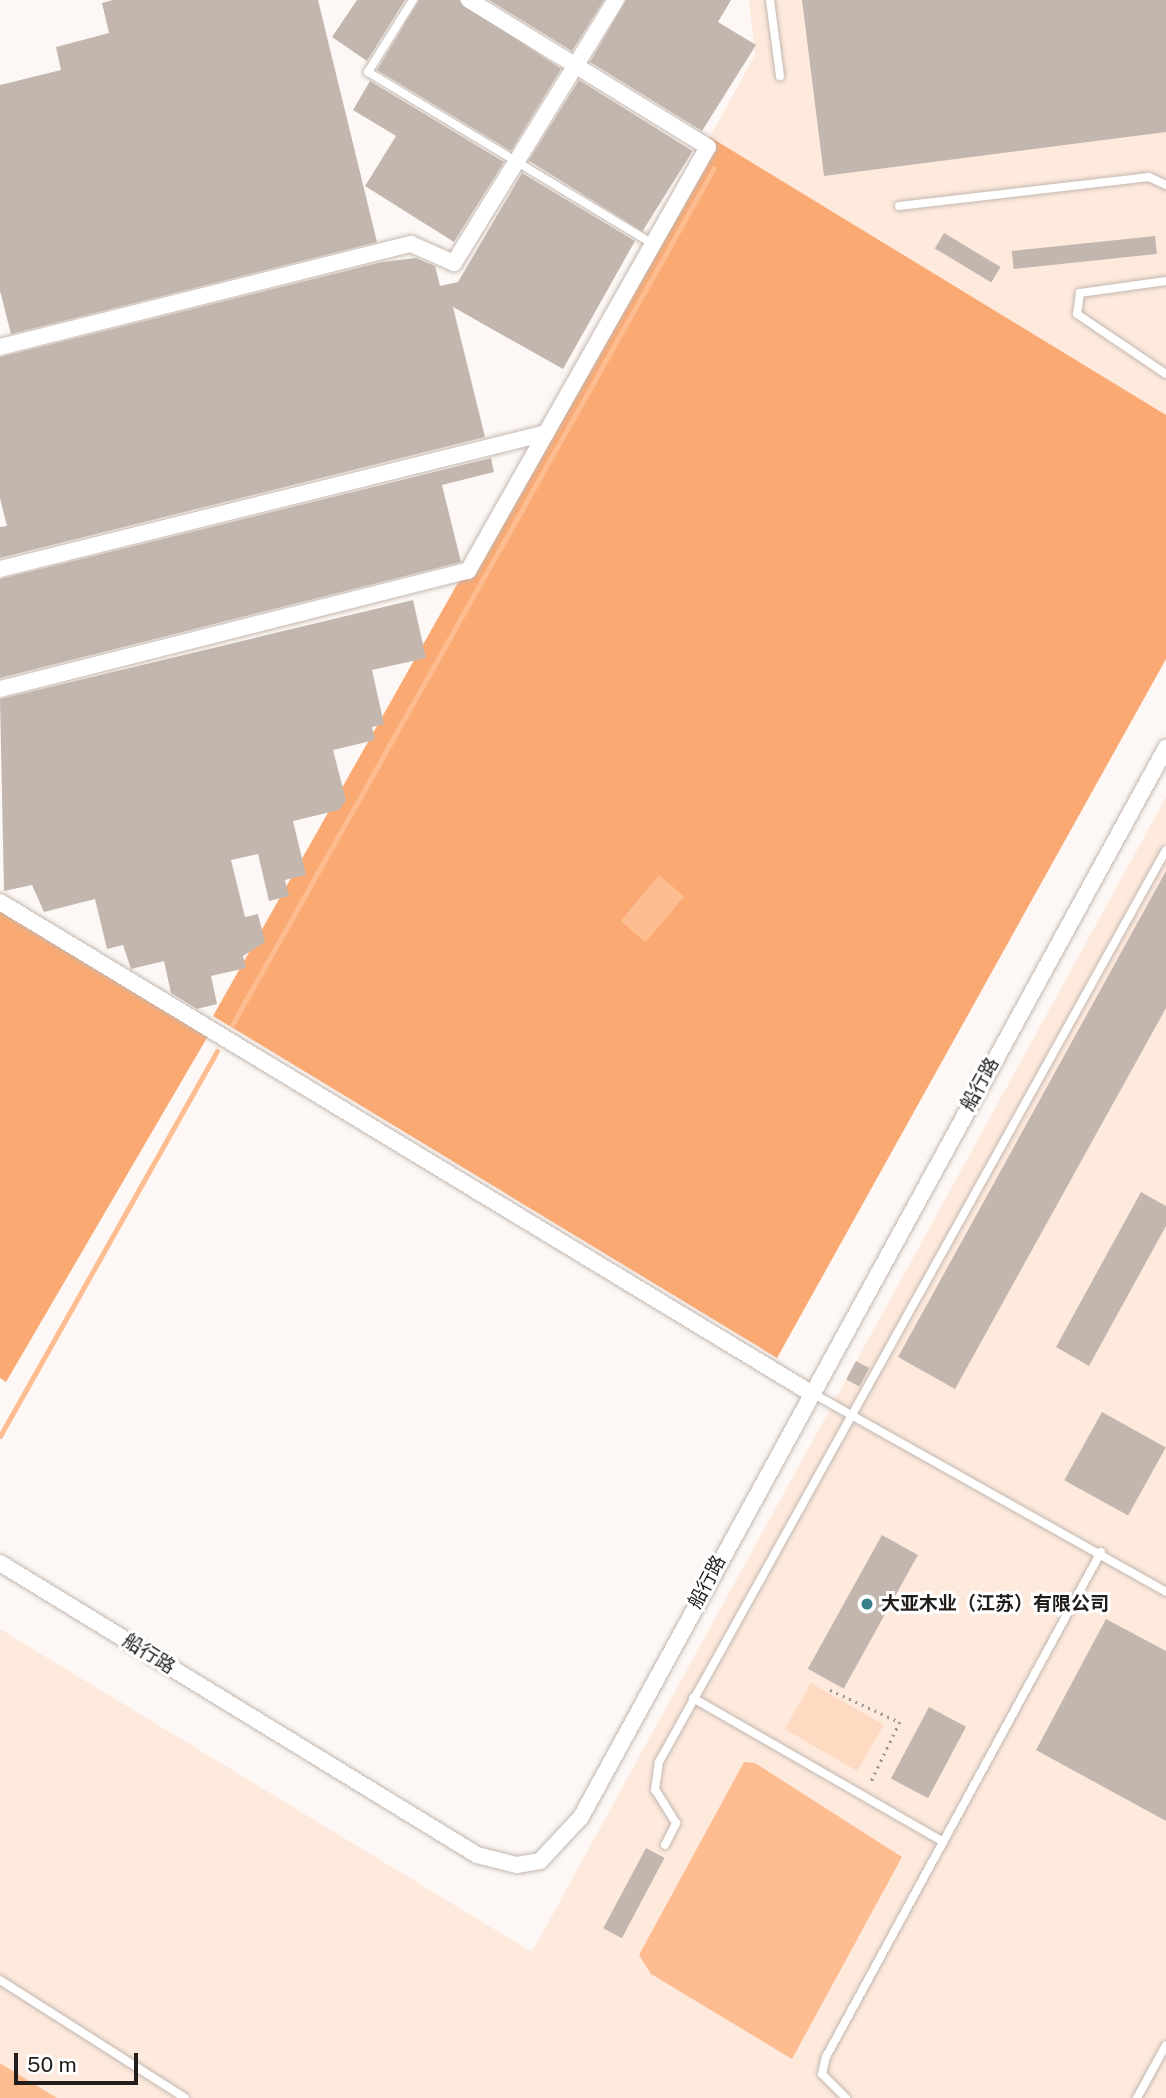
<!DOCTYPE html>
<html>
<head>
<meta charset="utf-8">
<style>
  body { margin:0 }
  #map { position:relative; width:1166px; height:2098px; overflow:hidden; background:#fdf8f5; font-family:"Public Sans","Noto Sans SC",sans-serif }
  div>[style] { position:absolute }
  .built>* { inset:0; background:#feeadd }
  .green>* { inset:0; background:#fedac3; transform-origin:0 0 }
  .forest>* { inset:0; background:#faa972 }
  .water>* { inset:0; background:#febc91; transform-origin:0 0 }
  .stream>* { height:5px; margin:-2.5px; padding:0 2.5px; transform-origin:2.5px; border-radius:2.5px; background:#febc91 }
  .building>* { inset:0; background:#c2b6ae; transform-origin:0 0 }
  .path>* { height:2.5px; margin-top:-1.25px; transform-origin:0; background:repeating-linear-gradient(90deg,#989390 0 2px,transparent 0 7px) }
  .roads { filter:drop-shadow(0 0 2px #c3b7af) drop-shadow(0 0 2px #c3b7af) }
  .lane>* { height:8px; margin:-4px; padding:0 4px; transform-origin:4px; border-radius:4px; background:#fff }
  .street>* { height:16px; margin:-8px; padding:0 8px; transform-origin:8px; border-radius:8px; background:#fff }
  .dots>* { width:19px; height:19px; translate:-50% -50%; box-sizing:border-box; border:4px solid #fff; border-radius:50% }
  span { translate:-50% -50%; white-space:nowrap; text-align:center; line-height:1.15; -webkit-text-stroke:6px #fff; paint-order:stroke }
  .street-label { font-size:19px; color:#211d1a }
  .poi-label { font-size:19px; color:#211d1a; font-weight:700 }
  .left { translate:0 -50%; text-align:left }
  .scale { position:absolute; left:14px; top:2053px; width:124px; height:32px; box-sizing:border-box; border:4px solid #211d1a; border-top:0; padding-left:9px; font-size:21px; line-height:24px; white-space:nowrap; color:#211d1a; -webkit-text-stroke:5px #fff; paint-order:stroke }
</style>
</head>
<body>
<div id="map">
  <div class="built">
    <div style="clip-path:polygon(749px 0,1166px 0,1166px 415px,710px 137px,755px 55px)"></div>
    <div style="clip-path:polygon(1166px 797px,1166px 2098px,57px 2098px,0 2063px,0 1629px,532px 1952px)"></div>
  </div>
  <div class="green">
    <div style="left:811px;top:1683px;width:84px;height:53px;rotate:30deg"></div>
  </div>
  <div class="forest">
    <div style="clip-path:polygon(710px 137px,1166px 415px,1166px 659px,777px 1358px,213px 1016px)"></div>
    <div style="clip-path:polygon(0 908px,208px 1036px,6px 1382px,0 1378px)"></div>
  </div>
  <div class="water">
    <div style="left:659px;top:875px;width:33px;height:60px;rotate:40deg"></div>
    <div style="clip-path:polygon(744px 1762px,755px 1763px,902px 1857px,792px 2059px,651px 1974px,639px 1955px)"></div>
    <div style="clip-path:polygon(0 2063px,57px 2098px,0 2098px)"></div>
  </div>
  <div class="stream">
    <div style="left:232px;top:1025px;width:983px;rotate:-60.65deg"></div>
    <div style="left:0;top:1436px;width:442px;rotate:-60.6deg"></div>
  </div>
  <div class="building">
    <div style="clip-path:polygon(113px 0,318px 0,377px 242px,11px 334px,0 291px,0 85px,61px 70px,56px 47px,109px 33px,102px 3px)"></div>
    <div style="clip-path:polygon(357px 0,405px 0,367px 61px,332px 37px)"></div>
    <div style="clip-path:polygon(419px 0,459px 0,561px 69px,511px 151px,377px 70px)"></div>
    <div style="clip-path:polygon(489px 0,604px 0,572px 51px)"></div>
    <div style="clip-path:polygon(626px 0,731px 0,718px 22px,756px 45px,702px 131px,590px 62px)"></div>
    <div style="clip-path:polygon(802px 0,1166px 0,1166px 132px,824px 176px)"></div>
    <div style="left:579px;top:80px;width:134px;height:95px;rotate:32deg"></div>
    <div style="clip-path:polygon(370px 81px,504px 162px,454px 242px,365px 186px,396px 136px,353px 110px)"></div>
    <div style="clip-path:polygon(522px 173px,635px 241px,563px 369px,453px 307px,485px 437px,0 558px,0 527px,7px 526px,0 498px,0 357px,382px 262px,416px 258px,435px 266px,440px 286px,458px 282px)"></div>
    <div style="left:944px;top:233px;width:66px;height:18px;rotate:31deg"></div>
    <div style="left:1155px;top:236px;width:18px;height:144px;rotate:84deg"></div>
    <div style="clip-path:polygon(491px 458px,494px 472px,442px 485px,461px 562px,0 678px,0 579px)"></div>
    <div style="clip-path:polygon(413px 600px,426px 658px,372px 670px,384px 724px,372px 727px,375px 740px,333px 750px,346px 800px,339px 810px,293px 821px,306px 875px,285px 880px,289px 896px,269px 901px,258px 854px,231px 860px,245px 917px,258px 914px,265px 942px,243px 956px,246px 968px,211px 976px,217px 1004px,197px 1009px,171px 993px,164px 961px,131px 969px,123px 945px,107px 949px,95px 899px,44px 912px,32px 885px,4px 891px,0 699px)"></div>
    <div style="clip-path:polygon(1166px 871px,1166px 1008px,955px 1389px,898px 1357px)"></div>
    <div style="clip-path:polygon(1141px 1192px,1166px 1206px,1166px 1226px,1089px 1366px,1056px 1347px)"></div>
    <div style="left:856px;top:1361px;width:15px;height:21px;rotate:28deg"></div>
    <div style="left:1102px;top:1412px;width:73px;height:78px;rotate:29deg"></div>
    <div style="left:882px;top:1535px;width:41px;height:153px;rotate:29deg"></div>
    <div style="clip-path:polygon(1106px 1619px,1166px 1651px,1166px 1821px,1036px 1750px)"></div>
    <div style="left:929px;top:1707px;width:42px;height:81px;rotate:28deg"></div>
    <div style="left:646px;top:1848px;width:21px;height:91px;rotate:28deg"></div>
  </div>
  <div class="path">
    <div style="left:830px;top:1690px;width:77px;rotate:24.6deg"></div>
    <div style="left:900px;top:1722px;width:69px;rotate:115.8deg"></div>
  </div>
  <div class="roads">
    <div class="lane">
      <div style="left:413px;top:0;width:85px;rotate:122deg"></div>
      <div style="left:368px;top:72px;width:333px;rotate:31.1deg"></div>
      <div style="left:770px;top:0;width:77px;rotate:82.5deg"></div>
      <div style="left:899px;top:206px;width:252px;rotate:-6.6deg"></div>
      <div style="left:1149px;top:177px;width:19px;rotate:25deg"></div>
      <div style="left:1166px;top:281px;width:87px;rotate:172.1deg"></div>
      <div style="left:1080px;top:293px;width:21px;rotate:98deg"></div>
      <div style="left:1077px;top:314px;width:107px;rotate:34deg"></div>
      <div style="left:812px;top:1393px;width:406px;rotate:29.3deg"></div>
      <div style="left:693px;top:1698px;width:289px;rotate:29.9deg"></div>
      <div style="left:665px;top:1845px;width:25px;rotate:-63deg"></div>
      <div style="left:676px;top:1823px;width:39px;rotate:-122deg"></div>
      <div style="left:655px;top:1790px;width:28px;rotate:-82deg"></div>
      <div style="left:659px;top:1762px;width:1043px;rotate:-60.93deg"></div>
      <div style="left:0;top:1980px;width:219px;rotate:32.5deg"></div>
      <div style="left:846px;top:2098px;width:34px;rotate:-135deg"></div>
      <div style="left:822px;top:2074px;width:17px;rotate:-77deg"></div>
      <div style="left:826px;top:2057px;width:575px;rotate:-61.43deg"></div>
      <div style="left:1137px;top:2098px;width:60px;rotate:-61.3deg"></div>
    </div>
    <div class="street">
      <div style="left:0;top:347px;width:424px;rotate:-14.1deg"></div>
      <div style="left:411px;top:244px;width:47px;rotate:23.8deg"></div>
      <div style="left:454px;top:263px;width:309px;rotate:-58.4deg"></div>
      <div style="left:0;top:569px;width:563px;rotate:-13.99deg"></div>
      <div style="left:0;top:689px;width:483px;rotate:-14.2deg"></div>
      <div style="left:468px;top:571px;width:487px;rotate:-60.5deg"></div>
      <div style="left:708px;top:147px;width:281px;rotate:-148.4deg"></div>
      <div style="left:0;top:902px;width:946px;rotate:31.2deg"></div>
      <div style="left:0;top:1563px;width:559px;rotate:31.47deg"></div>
      <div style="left:477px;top:1855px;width:41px;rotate:14deg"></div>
      <div style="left:517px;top:1865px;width:23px;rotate:-10deg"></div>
      <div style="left:540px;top:1861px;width:60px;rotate:-47deg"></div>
      <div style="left:581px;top:1817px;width:1219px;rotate:-61.31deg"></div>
    </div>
  </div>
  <div class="dots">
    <div style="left:867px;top:1604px;background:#388087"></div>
  </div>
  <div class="street-label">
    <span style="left:980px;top:1084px;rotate:-61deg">船行路</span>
    <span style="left:707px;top:1582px;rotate:-62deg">船行路</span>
    <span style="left:149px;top:1654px;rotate:32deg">船行路</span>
  </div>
  <div class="poi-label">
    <span class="left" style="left:881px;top:1604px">大亚木业（江苏）有限公司</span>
  </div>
  <div class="scale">50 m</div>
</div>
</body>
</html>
